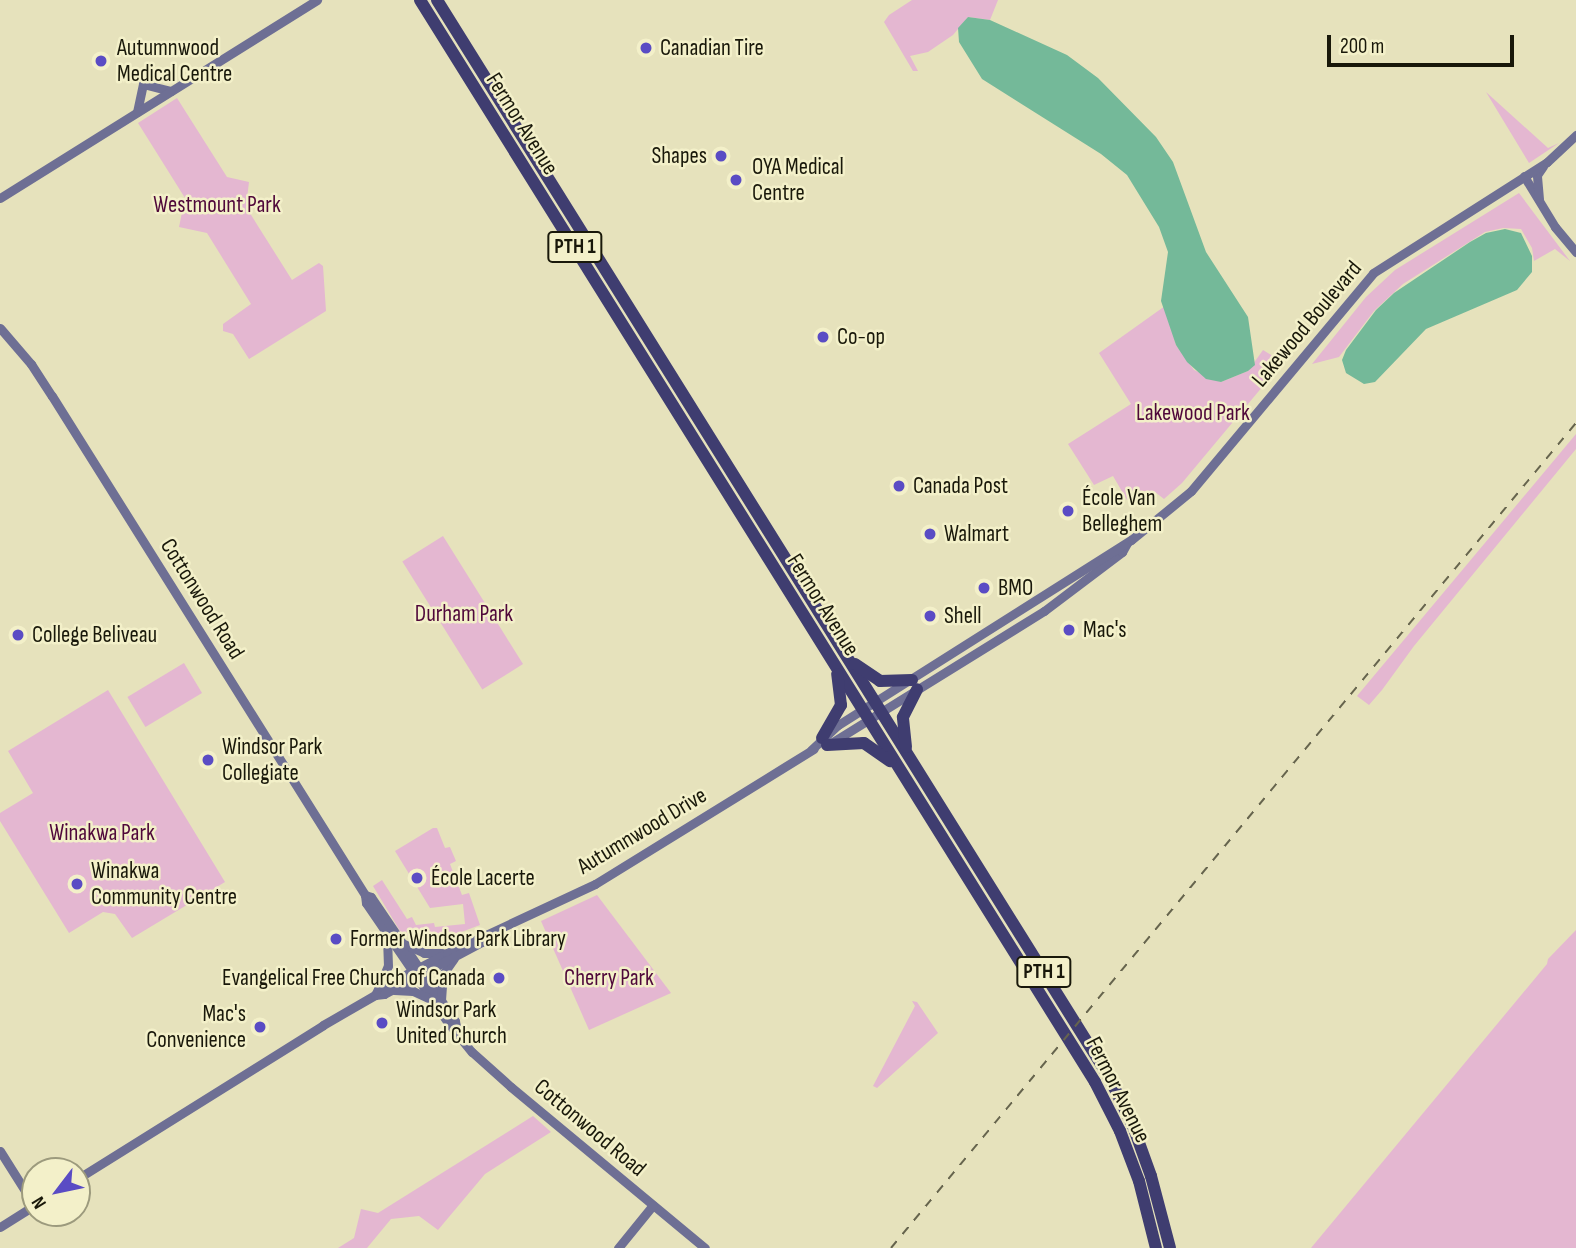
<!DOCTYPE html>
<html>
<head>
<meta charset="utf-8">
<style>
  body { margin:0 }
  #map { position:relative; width:1576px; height:1248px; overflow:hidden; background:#e6e2bc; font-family:"Sofia Sans Condensed",sans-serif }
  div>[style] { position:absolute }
  .green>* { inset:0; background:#e4b7d1; transform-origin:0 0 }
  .water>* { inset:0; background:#74b999 }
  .secondary>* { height:9px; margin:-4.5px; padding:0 4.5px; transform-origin:4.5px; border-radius:4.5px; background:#6e6f94 }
  .highway>* { height:12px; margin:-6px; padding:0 6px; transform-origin:6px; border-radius:6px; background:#3f3d70 }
  .rail>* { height:2px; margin-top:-1px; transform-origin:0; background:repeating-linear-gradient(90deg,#66644d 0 9px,transparent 0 18px) }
  .dots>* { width:19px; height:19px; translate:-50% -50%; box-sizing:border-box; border:4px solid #f3f0c9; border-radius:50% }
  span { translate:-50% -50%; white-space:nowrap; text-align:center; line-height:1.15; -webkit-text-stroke:5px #f3f0c9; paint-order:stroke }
  .shield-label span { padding:2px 5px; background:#f3f0c9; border:2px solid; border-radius:5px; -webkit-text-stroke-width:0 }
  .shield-label { font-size:21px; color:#19180a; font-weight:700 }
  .poi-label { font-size:23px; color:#19180a }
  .left { translate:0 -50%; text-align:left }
  .right { translate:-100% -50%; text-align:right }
  .street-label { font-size:23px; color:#19180a }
  .park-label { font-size:23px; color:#4f073a }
  .north { position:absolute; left:21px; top:1157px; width:70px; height:70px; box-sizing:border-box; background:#f3f0c9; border:2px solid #9c9a7d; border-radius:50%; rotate:238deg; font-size:19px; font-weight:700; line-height:28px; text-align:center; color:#19180a }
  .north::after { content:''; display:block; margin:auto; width:24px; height:32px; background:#5a4cc4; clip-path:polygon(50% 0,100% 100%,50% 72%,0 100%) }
  .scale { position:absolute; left:1327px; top:35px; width:187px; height:32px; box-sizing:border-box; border:4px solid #19180a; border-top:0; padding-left:9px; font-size:21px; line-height:24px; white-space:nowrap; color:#19180a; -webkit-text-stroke:5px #f3f0c9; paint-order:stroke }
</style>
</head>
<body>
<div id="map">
  <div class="green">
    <div style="clip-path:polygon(912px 0,998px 0,990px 20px,968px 17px,953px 35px,928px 52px,910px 56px,918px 71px,913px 71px,884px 22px,889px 15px)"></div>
    <div style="clip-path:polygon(1486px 92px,1548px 148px,1559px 143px,1529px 163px)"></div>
    <div style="clip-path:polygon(177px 98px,227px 177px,249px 182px,246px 207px,292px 280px,319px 263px,323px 266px,326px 311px,249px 359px,233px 334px,223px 331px,223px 324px,251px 304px,207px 233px,179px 227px,185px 198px,138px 123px)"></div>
    <div style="clip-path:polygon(1519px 193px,1570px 261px,1555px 249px,1534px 261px,1532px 248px,1521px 229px,1503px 228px,1485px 232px,1403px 284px,1374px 311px,1339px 357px,1312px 364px,1366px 297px,1395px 270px)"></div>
    <div style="clip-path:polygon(1165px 306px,1176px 345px,1194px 370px,1221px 382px,1248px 371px,1263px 350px,1283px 362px,1182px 483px,1164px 499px,1155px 492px,1142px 491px,1127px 500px,1113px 476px,1094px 485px,1068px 444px,1131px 404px,1099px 353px)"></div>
    <div style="clip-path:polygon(1576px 434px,1576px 449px,1414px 646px,1382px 690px,1369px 705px,1357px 696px)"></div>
    <div style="left:443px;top:536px;width:151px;height:48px;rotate:58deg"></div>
    <div style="left:184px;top:663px;width:35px;height:66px;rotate:59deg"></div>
    <div style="clip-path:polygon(108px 690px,225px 882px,132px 938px,115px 914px,103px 912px,69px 933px,0 821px,0 813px,33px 793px,8px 751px)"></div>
    <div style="clip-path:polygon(433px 828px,437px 828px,445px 848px,450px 847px,456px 861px,450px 864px,462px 895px,469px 893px,480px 925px,424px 946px,400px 931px,373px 886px,382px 880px,407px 919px,412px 917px,416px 925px,434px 923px,435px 927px,465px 924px,463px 904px,430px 908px,395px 851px)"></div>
    <div style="clip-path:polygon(597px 895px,671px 993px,589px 1030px,541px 921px)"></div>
    <div style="clip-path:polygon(1576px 930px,1576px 1248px,1311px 1248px,1547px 964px,1548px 959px)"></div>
    <div style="clip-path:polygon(912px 1001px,917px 1002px,938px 1033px,877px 1088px,873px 1086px,915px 1006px)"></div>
    <div style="clip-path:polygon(533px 1116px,551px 1132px,485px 1174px,438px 1230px,419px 1216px,391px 1219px,367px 1248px,338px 1248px,354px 1238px,361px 1209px,378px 1213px)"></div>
  </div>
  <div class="water">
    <div style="clip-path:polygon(968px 17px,990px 20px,1067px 55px,1098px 78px,1156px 137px,1173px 162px,1206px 252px,1248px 317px,1255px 365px,1248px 371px,1221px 382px,1206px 379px,1187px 362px,1176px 345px,1161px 301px,1168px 252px,1159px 227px,1127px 175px,1101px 154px,982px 79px,959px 42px,958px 28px)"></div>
    <div style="clip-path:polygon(1505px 229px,1521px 233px,1532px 256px,1532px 272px,1517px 290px,1426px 329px,1375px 382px,1364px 384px,1346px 373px,1342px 360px,1346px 350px,1376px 310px,1394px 293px,1470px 242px,1486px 233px)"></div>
  </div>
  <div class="secondary">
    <div style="left:137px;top:112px;width:29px;rotate:-78deg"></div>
    <div style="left:143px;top:84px;width:29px;rotate:14deg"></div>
    <div style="left:1524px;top:176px;width:60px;rotate:58.7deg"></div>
    <div style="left:1555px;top:227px;width:33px;rotate:50deg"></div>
    <div style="left:0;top:198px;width:374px;rotate:-32deg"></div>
    <div style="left:1539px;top:199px;width:24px;rotate:-95deg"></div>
    <div style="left:1537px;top:175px;width:11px;rotate:-56deg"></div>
    <div style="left:0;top:328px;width:48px;rotate:49.3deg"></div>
    <div style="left:31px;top:364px;width:38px;rotate:57deg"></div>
    <div style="left:52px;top:396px;width:589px;rotate:57.9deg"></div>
    <div style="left:365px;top:895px;width:8px;rotate:83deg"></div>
    <div style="left:366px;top:903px;width:147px;rotate:55.6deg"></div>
    <div style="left:449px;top:1024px;width:36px;rotate:51deg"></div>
    <div style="left:472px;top:1052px;width:52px;rotate:41.9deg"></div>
    <div style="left:511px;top:1087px;width:252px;rotate:39.7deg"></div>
    <div style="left:831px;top:743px;width:251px;rotate:-31.8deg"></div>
    <div style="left:1044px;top:611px;width:98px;rotate:-37.1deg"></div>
    <div style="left:1122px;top:552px;width:10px;rotate:-61deg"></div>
    <div style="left:811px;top:750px;width:37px;rotate:-43deg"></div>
    <div style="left:838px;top:725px;width:347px;rotate:-32.3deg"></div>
    <div style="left:1131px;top:540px;width:77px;rotate:-39.2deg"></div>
    <div style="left:1191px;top:491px;width:284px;rotate:-50.1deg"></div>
    <div style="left:1373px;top:273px;width:206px;rotate:-32.5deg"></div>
    <div style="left:1547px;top:162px;width:40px;rotate:-43deg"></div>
    <div style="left:365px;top:895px;width:6px;rotate:18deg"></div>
    <div style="left:371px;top:897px;width:150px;rotate:55.9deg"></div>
    <div style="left:455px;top:1021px;width:10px;rotate:79deg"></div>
    <div style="left:402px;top:943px;width:24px;rotate:24deg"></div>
    <div style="left:424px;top:953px;width:18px"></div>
    <div style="left:378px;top:989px;width:25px;rotate:-67deg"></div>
    <div style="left:388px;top:966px;width:28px;rotate:-92deg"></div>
    <div style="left:394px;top:990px;width:19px;rotate:3deg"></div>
    <div style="left:413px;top:991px;width:19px;rotate:25deg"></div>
    <div style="left:375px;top:995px;width:7px;rotate:-63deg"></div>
    <div style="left:378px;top:989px;width:78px;rotate:-27.6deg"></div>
    <div style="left:447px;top:953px;width:163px;rotate:-25deg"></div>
    <div style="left:595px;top:884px;width:257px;rotate:-31.7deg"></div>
    <div style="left:441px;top:1000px;width:26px;rotate:-86deg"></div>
    <div style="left:443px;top:974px;width:19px;rotate:-55deg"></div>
    <div style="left:0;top:1151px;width:64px;rotate:57.8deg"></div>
    <div style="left:77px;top:1179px;width:290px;rotate:-32deg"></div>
    <div style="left:323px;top:1025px;width:60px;rotate:-30deg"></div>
    <div style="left:375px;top:995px;width:9px;rotate:-6deg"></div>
    <div style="left:384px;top:994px;width:111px;rotate:-28deg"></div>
    <div style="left:482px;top:942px;width:8px;rotate:-50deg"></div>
    <div style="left:0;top:1227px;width:41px;rotate:-32.2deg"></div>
    <div style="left:618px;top:1248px;width:55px;rotate:-50.9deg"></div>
  </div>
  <div class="highway">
    <div style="left:420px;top:0;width:1275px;rotate:58.04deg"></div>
    <div style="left:1095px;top:1082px;width:55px;rotate:63deg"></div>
    <div style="left:1120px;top:1131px;width:53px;rotate:69.2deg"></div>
    <div style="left:1139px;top:1181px;width:69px;rotate:75.8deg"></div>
    <div style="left:437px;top:0;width:1269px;rotate:58.04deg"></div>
    <div style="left:1109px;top:1077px;width:55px;rotate:63.9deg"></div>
    <div style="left:1133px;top:1126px;width:53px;rotate:70.2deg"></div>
    <div style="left:1151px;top:1176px;width:74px;rotate:75.2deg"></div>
    <div style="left:855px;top:664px;width:30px;rotate:34deg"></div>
    <div style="left:880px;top:681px;width:32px;rotate:-2deg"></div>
    <div style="left:822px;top:738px;width:38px;rotate:-60deg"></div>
    <div style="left:841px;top:705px;width:31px;rotate:-97deg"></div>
    <div style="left:827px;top:745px;width:37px;rotate:-3deg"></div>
    <div style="left:864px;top:743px;width:32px;rotate:35deg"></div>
    <div style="left:906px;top:747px;width:30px;rotate:-96deg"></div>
    <div style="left:903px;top:717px;width:31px;rotate:-63deg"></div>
  </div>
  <div class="rail">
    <div style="left:891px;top:1248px;width:1072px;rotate:-50.3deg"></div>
  </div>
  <div class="dots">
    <div style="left:646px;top:48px;background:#5a4cc4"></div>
    <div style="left:101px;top:61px;background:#5a4cc4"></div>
    <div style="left:721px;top:156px;background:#5a4cc4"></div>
    <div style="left:736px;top:180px;background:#5a4cc4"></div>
    <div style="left:823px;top:337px;background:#5a4cc4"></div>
    <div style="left:899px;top:486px;background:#5a4cc4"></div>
    <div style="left:1068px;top:511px;background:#5a4cc4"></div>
    <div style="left:930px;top:534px;background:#5a4cc4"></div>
    <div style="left:984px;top:588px;background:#5a4cc4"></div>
    <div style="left:930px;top:616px;background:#5a4cc4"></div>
    <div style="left:1069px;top:630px;background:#5a4cc4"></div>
    <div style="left:18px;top:635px;background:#5a4cc4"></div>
    <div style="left:208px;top:760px;background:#5a4cc4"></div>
    <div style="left:417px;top:878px;background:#5a4cc4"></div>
    <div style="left:77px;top:884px;background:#5a4cc4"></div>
    <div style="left:336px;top:939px;background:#5a4cc4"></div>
    <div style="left:499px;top:978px;background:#5a4cc4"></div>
    <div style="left:382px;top:1023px;background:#5a4cc4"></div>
    <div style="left:260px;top:1027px;background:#5a4cc4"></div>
  </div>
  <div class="shield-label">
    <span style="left:575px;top:247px">PTH 1</span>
    <span style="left:1044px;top:972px">PTH 1</span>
  </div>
  <div class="poi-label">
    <span class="left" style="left:117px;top:61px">Autumnwood<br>Medical Centre</span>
    <span class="left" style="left:660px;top:48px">Canadian Tire</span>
    <span class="right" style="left:707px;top:156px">Shapes</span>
    <span class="left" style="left:752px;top:180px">OYA Medical<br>Centre</span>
    <span class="left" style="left:837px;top:337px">Co-op</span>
    <span class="left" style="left:913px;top:486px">Canada Post</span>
    <span class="left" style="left:1082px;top:511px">École Van<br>Belleghem</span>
    <span class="left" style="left:944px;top:534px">Walmart</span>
    <span class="left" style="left:998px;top:588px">BMO</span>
    <span class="left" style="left:944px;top:616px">Shell</span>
    <span class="left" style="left:1083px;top:630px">Mac's</span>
    <span class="left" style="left:32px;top:635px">College Beliveau</span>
    <span class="left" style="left:222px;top:760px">Windsor Park<br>Collegiate</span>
    <span class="left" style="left:91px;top:884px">Winakwa<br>Community Centre</span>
    <span class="left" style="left:431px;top:878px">École Lacerte</span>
    <span class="left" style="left:350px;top:939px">Former Windsor Park Library</span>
    <span class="right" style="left:485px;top:978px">Evangelical Free Church of Canada</span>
    <span class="left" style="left:396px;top:1023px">Windsor Park<br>United Church</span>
    <span class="right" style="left:246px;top:1027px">Mac's<br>Convenience</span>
  </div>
  <div class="street-label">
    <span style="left:522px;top:124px;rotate:58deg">Fermor Avenue</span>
    <span style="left:1307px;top:324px;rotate:-50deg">Lakewood Boulevard</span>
    <span style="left:202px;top:599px;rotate:58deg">Cottonwood Road</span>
    <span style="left:823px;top:605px;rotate:58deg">Fermor Avenue</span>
    <span style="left:642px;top:831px;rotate:-31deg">Autumnwood Drive</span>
    <span style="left:1118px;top:1090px;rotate:63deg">Fermor Avenue</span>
    <span style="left:590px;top:1128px;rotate:40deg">Cottonwood Road</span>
  </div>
  <div class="park-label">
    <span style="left:217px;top:205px">Westmount Park</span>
    <span style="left:1193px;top:413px">Lakewood Park</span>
    <span style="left:464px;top:614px">Durham Park</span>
    <span style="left:102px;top:833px">Winakwa Park</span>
    <span style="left:609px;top:978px">Cherry Park</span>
  </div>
  <div class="north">N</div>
  <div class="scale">200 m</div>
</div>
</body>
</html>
